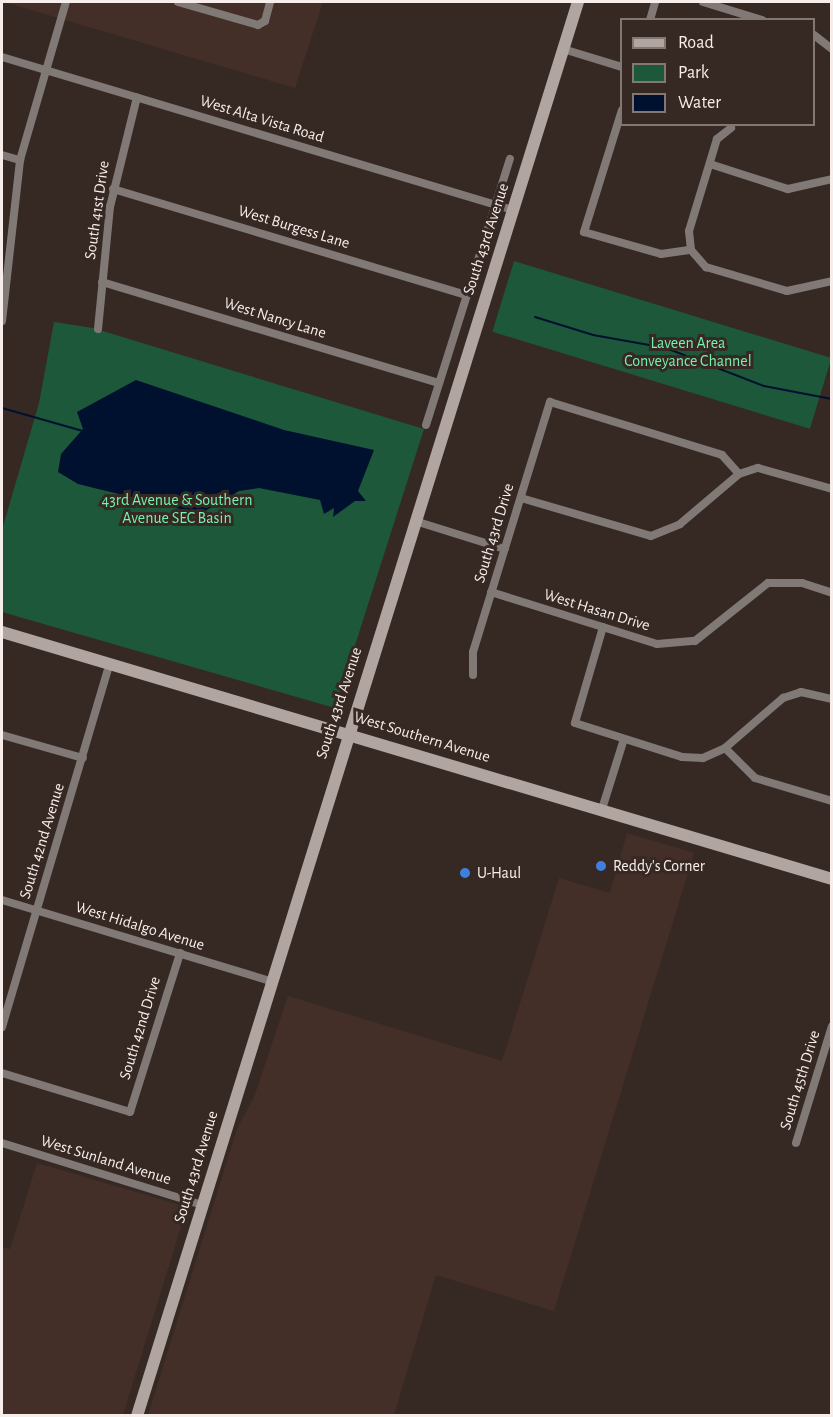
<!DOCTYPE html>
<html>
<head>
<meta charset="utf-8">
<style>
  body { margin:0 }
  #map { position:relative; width:833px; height:1417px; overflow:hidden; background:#362823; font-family:"Alegreya Sans",sans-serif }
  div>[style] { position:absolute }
  .built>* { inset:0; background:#432f27 }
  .green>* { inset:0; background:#1d583a; transform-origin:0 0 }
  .water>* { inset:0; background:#001130 }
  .stream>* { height:2px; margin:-1px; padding:0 1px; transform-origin:1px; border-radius:1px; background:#001130 }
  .street>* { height:8px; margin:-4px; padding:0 4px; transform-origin:4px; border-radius:4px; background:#817976 }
  .secondary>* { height:12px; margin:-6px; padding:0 6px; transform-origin:6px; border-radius:6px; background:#b1a5a1 }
  .dots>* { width:16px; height:16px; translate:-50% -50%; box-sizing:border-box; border:3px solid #362823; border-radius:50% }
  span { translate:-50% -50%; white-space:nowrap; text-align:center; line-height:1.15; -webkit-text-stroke:6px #362823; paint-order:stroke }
  .street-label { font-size:16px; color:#f7edea }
  .park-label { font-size:16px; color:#76f2ae }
  .poi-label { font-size:16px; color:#f7edea }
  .left { translate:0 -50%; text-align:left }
  .frame { position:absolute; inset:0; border:3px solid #f7edea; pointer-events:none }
  .legend { position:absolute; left:620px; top:18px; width:195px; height:108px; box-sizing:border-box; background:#362823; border:2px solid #837773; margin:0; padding:8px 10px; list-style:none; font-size:18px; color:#f7edea }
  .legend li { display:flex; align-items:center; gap:12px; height:30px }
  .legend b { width:30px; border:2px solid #837773 }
</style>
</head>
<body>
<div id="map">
  <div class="built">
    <div style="clip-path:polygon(4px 2px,323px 2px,295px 88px)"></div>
    <div style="clip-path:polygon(627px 833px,694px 853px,554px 1311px,436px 1275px,394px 1415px,148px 1415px,237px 1129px,254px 1097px,288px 996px,502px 1061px,559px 878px,610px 893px)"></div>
    <div style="clip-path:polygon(37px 1163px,187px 1207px,123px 1415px,2px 1415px,2px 1247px,10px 1249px)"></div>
  </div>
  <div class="green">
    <div style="left:514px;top:261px;width:332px;height:74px;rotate:17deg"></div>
    <div style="clip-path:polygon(54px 322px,93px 328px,424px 429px,335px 708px,2px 612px,2px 530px,39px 403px)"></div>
  </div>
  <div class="water">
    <div style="clip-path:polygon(136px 380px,284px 430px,374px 450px,358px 491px,366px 501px,355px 501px,333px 517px,334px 508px,324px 514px,320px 500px,259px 488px,239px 491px,205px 511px,188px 511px,78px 484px,58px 472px,61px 454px,83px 429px,77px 412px)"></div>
  </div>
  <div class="stream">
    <div style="left:535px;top:317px;width:61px;rotate:17.2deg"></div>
    <div style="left:593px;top:335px;width:74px;rotate:10.1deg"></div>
    <div style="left:666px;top:348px;width:105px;rotate:21.2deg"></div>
    <div style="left:764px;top:386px;width:69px;rotate:10.8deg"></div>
    <div style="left:2px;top:408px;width:84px;rotate:15.9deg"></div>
  </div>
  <div class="street">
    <div style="left:178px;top:2px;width:83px;rotate:16deg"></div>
    <div style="left:258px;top:25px;width:8px;rotate:-30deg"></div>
    <div style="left:265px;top:21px;width:20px;rotate:-75deg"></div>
    <div style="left:703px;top:2px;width:62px;rotate:17deg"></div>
    <div style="left:650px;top:20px;width:19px;rotate:-74deg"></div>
    <div style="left:814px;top:35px;width:23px;rotate:38deg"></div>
    <div style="left:563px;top:49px;width:62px;rotate:17deg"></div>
    <div style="left:2px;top:57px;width:533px;rotate:16.67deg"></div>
    <div style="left:622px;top:110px;width:128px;rotate:107.3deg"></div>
    <div style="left:584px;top:232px;width:80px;rotate:15.9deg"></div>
    <div style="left:661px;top:254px;width:30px;rotate:-8deg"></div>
    <div style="left:691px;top:250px;width:23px;rotate:49deg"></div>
    <div style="left:706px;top:267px;width:84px;rotate:16.5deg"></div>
    <div style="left:787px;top:291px;width:46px;rotate:-12.5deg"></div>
    <div style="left:2px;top:155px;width:19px;rotate:16deg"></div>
    <div style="left:710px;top:164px;width:82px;rotate:17.8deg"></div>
    <div style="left:788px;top:189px;width:45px;rotate:-12.8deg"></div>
    <div style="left:113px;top:189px;width:370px;rotate:16.7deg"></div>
    <div style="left:691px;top:250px;width:19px;rotate:-96deg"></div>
    <div style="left:689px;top:231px;width:96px;rotate:-73.1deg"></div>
    <div style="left:717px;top:139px;width:18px;rotate:-38deg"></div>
    <div style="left:102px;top:282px;width:352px;rotate:16.7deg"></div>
    <div style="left:2px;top:321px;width:162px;rotate:-83.6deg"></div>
    <div style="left:20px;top:160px;width:165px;rotate:-73.8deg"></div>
    <div style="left:98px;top:329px;width:123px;rotate:-84.4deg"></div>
    <div style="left:110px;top:207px;width:113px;rotate:-76.2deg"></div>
    <div style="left:426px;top:425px;width:279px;rotate:-72.5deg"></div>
    <div style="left:521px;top:498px;width:135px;rotate:16.3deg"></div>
    <div style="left:651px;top:536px;width:31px;rotate:-22deg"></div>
    <div style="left:680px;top:524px;width:77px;rotate:-40.3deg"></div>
    <div style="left:739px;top:474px;width:20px;rotate:-18deg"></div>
    <div style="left:758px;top:468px;width:77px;rotate:15.8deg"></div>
    <div style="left:415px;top:521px;width:94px;rotate:17.3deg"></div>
    <div style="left:491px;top:592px;width:174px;rotate:17.4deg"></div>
    <div style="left:657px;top:644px;width:38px;rotate:-5deg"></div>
    <div style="left:695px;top:641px;width:93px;rotate:-38.5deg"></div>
    <div style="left:768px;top:583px;width:34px"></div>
    <div style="left:802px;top:583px;width:32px;rotate:18deg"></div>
    <div style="left:603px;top:627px;width:100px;rotate:106.3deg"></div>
    <div style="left:575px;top:723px;width:112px;rotate:17.6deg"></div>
    <div style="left:682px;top:757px;width:21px;rotate:3deg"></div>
    <div style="left:703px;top:758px;width:24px;rotate:-24deg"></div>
    <div style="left:725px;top:748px;width:42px;rotate:45deg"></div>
    <div style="left:755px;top:778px;width:80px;rotate:16.6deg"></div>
    <div style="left:473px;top:675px;width:23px;rotate:-90deg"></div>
    <div style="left:473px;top:652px;width:262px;rotate:-72.9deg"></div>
    <div style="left:550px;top:402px;width:180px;rotate:17.1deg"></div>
    <div style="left:722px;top:455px;width:25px;rotate:48deg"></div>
    <div style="left:2px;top:735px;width:84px;rotate:15.9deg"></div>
    <div style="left:725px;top:748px;width:77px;rotate:-40.8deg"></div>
    <div style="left:783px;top:698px;width:19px;rotate:-18deg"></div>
    <div style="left:801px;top:692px;width:32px;rotate:13deg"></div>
    <div style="left:602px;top:809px;width:73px;rotate:-72.6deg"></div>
    <div style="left:2px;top:900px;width:281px;rotate:16.8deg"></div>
    <div style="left:2px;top:1027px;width:380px;rotate:-73.5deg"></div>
    <div style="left:2px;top:1073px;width:134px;rotate:16.9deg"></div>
    <div style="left:130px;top:1112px;width:167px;rotate:-72.5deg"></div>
    <div style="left:2px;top:1143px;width:209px;rotate:17.2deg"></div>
    <div style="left:796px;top:1143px;width:122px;rotate:-72.9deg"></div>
  </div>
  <div class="secondary">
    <div style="left:2px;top:632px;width:866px;rotate:16.57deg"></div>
    <div style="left:137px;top:1416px;width:1481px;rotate:-72.68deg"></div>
  </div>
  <div class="dots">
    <div style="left:601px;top:866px;background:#3f7fe0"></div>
    <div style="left:465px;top:873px;background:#3f7fe0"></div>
  </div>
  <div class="street-label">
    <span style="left:262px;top:119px;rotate:17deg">West Alta Vista Road</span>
    <span style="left:97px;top:210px;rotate:-82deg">South 41st Drive</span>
    <span style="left:294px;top:227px;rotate:17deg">West Burgess Lane</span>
    <span style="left:486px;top:239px;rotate:-72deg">South 43rd Avenue</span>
    <span style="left:275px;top:318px;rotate:17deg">West Nancy Lane</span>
    <span style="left:494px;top:533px;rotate:-73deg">South 43rd Drive</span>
    <span style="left:597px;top:610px;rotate:17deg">West Hasan Drive</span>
    <span style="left:339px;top:703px;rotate:-72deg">South 43rd Avenue</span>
    <span style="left:422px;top:737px;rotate:17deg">West Southern Avenue</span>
    <span style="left:42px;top:841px;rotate:-73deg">South 42nd Avenue</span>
    <span style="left:140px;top:926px;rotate:17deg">West Hidalgo Avenue</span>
    <span style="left:140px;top:1028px;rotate:-73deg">South 42nd Drive</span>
    <span style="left:800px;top:1080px;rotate:-73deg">South 45th Drive</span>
    <span style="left:106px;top:1160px;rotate:17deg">West Sunland Avenue</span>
    <span style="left:196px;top:1167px;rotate:-73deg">South 43rd Avenue</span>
  </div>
  <div class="park-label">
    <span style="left:688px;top:352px">Laveen Area<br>Conveyance Channel</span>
    <span style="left:177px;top:509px">43rd Avenue &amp; Southern<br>Avenue SEC Basin</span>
  </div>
  <div class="poi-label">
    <span class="left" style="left:613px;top:866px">Reddy's Corner</span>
    <span class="left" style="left:477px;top:873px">U-Haul</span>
  </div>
  <div class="frame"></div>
  <ul class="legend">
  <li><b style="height:8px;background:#b1a5a1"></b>Road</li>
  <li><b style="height:16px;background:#1d583a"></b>Park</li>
  <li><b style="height:16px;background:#001130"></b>Water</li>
  </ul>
</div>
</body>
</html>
